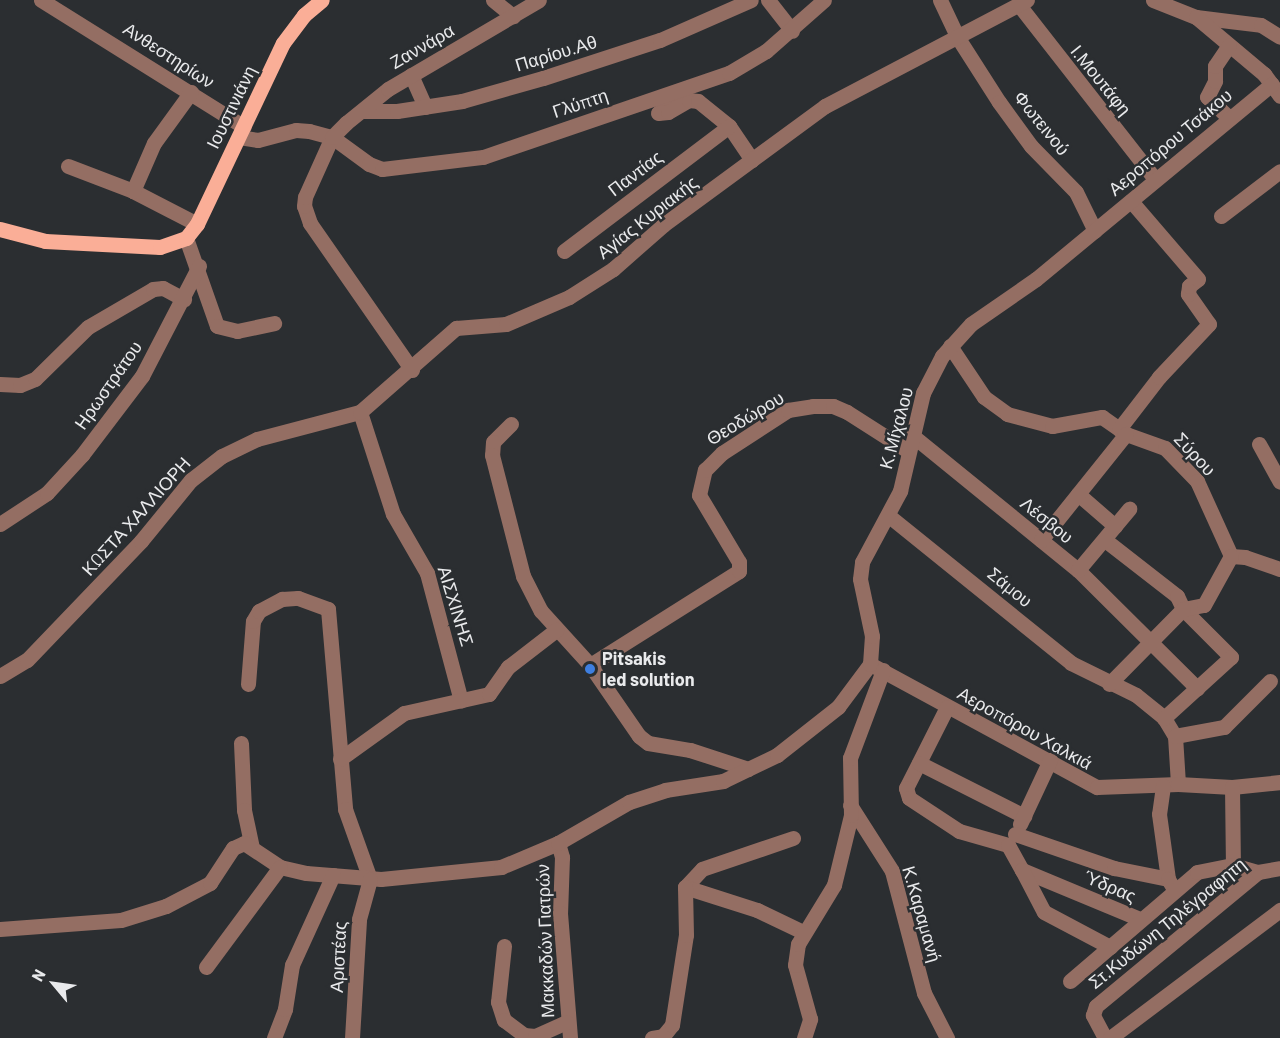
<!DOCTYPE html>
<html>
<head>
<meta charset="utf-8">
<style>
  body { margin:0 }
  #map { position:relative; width:1280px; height:1038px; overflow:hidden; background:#2b2e31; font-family:Barlow,sans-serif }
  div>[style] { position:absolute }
  .minor>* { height:15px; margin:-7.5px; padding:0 7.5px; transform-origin:7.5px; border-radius:7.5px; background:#946e63 }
  .major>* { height:15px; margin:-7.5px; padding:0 7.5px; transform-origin:7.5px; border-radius:7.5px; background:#faae97 }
  .dots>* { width:16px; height:16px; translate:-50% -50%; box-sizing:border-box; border:3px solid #2b2e31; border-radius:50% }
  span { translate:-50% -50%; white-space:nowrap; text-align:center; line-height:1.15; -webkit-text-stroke:5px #2b2e31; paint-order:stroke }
  .street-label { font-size:18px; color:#e9eaec }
  .poi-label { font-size:18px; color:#e9eaec; font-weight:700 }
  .left { translate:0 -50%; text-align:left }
  .north { position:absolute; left:24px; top:954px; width:60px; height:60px; -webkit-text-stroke:4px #2b2e31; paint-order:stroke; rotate:299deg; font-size:16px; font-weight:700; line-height:24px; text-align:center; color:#e9eaec }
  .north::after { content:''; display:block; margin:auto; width:21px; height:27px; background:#e9eaec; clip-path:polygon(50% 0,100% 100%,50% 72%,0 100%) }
</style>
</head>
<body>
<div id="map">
  <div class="minor">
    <div style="left:41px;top:0;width:239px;rotate:32deg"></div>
    <div style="left:493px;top:0;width:26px;rotate:39deg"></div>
    <div style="left:768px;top:0;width:39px;rotate:52deg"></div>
    <div style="left:940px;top:0;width:42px;rotate:64.7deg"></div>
    <div style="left:958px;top:38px;width:76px;rotate:57.4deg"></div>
    <div style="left:999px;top:102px;width:54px;rotate:54deg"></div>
    <div style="left:1031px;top:146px;width:64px;rotate:45.6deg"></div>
    <div style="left:1076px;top:192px;width:43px;rotate:64deg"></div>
    <div style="left:1153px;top:0;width:46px;rotate:21.6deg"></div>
    <div style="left:1196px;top:17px;width:65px;rotate:7deg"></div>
    <div style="left:1261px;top:25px;width:22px;rotate:32deg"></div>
    <div style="left:1019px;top:5px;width:221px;rotate:52deg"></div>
    <div style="left:1196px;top:17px;width:89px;rotate:40deg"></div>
    <div style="left:1264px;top:74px;width:27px;rotate:54deg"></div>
    <div style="left:411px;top:75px;width:35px;rotate:66deg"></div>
    <div style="left:676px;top:98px;width:23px;rotate:140deg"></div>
    <div style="left:658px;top:113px;width:10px;rotate:-6deg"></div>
    <div style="left:668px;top:112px;width:24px;rotate:-30deg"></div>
    <div style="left:689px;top:100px;width:9px;rotate:6deg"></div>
    <div style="left:698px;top:101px;width:40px;rotate:39deg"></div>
    <div style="left:729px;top:126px;width:41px;rotate:55.9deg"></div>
    <div style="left:364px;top:111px;width:33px"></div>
    <div style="left:397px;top:111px;width:66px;rotate:-8.7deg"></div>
    <div style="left:462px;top:101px;width:84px;rotate:-15.9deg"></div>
    <div style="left:543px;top:78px;width:123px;rotate:-18deg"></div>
    <div style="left:660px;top:40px;width:99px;rotate:-23.7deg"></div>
    <div style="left:1228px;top:117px;width:29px;rotate:-136deg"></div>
    <div style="left:1207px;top:97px;width:18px;rotate:-63deg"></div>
    <div style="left:1215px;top:81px;width:15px;rotate:-90deg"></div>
    <div style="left:1215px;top:66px;width:25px;rotate:-56deg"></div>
    <div style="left:239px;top:137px;width:19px;rotate:9deg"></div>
    <div style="left:258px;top:140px;width:39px;rotate:-15deg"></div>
    <div style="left:296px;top:130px;width:13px;rotate:4deg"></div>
    <div style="left:309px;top:131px;width:24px;rotate:15deg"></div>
    <div style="left:332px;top:137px;width:46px;rotate:36.1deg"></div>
    <div style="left:369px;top:164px;width:14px;rotate:21deg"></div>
    <div style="left:382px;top:169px;width:102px;rotate:-6.8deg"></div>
    <div style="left:483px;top:157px;width:260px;rotate:-18.9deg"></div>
    <div style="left:729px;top:73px;width:43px;rotate:-30.7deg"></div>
    <div style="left:766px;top:51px;width:77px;rotate:-41.3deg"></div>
    <div style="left:68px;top:166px;width:70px;rotate:21deg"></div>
    <div style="left:133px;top:191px;width:72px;rotate:27.3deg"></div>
    <div style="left:133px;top:191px;width:52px;rotate:-66.4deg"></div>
    <div style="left:154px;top:143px;width:63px;rotate:-54deg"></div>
    <div style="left:1221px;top:216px;width:74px;rotate:-37.3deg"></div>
    <div style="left:186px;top:238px;width:93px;rotate:70.6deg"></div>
    <div style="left:217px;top:326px;width:21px;rotate:14deg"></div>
    <div style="left:237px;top:331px;width:38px;rotate:-12deg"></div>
    <div style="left:564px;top:251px;width:207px;rotate:-37.1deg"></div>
    <div style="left:950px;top:346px;width:61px;rotate:56.3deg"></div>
    <div style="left:984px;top:397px;width:29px;rotate:36deg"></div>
    <div style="left:1007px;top:414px;width:47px;rotate:14.9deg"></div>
    <div style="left:1052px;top:426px;width:51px;rotate:-10.2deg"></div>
    <div style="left:1102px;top:417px;width:29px;rotate:35deg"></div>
    <div style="left:1126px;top:434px;width:41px;rotate:19.7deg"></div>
    <div style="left:1165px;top:448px;width:46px;rotate:45.9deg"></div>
    <div style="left:1197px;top:481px;width:82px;rotate:65.6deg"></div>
    <div style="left:1231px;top:556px;width:14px;rotate:4deg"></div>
    <div style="left:1245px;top:557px;width:37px;rotate:19deg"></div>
    <div style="left:412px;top:370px;width:179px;rotate:-124.8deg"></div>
    <div style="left:310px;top:223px;width:18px;rotate:-109deg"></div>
    <div style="left:304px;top:206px;width:9px;rotate:-84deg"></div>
    <div style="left:305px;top:197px;width:66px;rotate:-65.8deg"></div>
    <div style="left:332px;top:137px;width:20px;rotate:-45deg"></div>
    <div style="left:346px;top:123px;width:54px;rotate:-39deg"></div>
    <div style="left:388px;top:89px;width:175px;rotate:-30.5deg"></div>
    <div style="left:0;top:384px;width:20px;rotate:3deg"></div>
    <div style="left:20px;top:385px;width:16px;rotate:-22deg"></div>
    <div style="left:35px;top:379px;width:74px;rotate:-44.5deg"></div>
    <div style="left:88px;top:327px;width:75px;rotate:-30.3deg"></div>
    <div style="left:153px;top:289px;width:10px;rotate:-6deg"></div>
    <div style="left:163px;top:288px;width:24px;rotate:28deg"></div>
    <div style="left:360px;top:412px;width:107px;rotate:72.1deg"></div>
    <div style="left:393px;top:514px;width:68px;rotate:60deg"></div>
    <div style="left:427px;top:573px;width:132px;rotate:75.1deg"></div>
    <div style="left:511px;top:424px;width:25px;rotate:135deg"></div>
    <div style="left:493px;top:442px;width:13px;rotate:94deg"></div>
    <div style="left:492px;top:455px;width:125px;rotate:75.6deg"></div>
    <div style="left:523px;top:576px;width:39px;rotate:63deg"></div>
    <div style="left:541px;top:611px;width:73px;rotate:47.8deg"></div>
    <div style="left:590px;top:665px;width:86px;rotate:55.4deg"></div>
    <div style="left:639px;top:736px;width:11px;rotate:38deg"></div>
    <div style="left:648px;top:743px;width:43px;rotate:9.5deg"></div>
    <div style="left:690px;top:750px;width:61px;rotate:18.1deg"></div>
    <div style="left:1119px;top:429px;width:66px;rotate:-52.4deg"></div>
    <div style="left:1159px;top:377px;width:73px;rotate:-46.7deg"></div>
    <div style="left:1209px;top:324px;width:37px;rotate:-125deg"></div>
    <div style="left:1188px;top:294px;width:8px;rotate:-83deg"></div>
    <div style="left:1189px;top:286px;width:11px;rotate:-38deg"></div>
    <div style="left:1198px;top:279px;width:103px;rotate:-130.7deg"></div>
    <div style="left:913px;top:436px;width:213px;rotate:39.1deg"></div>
    <div style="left:1078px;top:570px;width:168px;rotate:44.8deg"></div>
    <div style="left:1259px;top:444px;width:43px;rotate:61.1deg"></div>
    <div style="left:1078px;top:494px;width:49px;rotate:40.9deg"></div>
    <div style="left:889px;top:516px;width:234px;rotate:38.9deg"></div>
    <div style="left:1071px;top:663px;width:72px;rotate:26.2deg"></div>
    <div style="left:1136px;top:695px;width:36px;rotate:39deg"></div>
    <div style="left:1164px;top:718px;width:21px;rotate:59deg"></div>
    <div style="left:1175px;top:736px;width:48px;rotate:86.4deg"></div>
    <div style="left:0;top:524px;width:56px;rotate:-33.4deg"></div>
    <div style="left:47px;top:493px;width:52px;rotate:-47.4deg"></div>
    <div style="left:82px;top:455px;width:99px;rotate:-52.8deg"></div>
    <div style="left:142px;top:376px;width:124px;rotate:-62.6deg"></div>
    <div style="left:1041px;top:540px;width:136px;rotate:-51.3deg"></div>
    <div style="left:1105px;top:540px;width:91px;rotate:37.9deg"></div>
    <div style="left:1177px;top:596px;width:14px;rotate:65deg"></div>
    <div style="left:1183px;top:609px;width:68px;rotate:45deg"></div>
    <div style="left:1231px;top:657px;width:91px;rotate:137.7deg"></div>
    <div style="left:1078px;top:570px;width:80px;rotate:-50.1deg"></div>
    <div style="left:1183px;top:609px;width:21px;rotate:-11deg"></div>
    <div style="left:1204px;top:605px;width:56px;rotate:-61.1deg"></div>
    <div style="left:870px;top:664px;width:258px;rotate:28.5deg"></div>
    <div style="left:1097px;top:787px;width:81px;rotate:-2.1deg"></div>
    <div style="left:1178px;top:784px;width:54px;rotate:3.2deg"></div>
    <div style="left:1232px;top:787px;width:48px;rotate:-5.9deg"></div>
    <div style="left:590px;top:665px;width:176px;rotate:-32.2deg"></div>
    <div style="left:739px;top:571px;width:9px;rotate:-90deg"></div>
    <div style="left:739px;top:562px;width:78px;rotate:-120.8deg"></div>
    <div style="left:699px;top:495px;width:26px;rotate:-77deg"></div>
    <div style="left:705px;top:470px;width:24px;rotate:-45deg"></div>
    <div style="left:722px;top:453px;width:79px;rotate:-33.1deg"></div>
    <div style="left:788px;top:410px;width:25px;rotate:-9deg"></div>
    <div style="left:813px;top:406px;width:20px"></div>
    <div style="left:833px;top:406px;width:15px;rotate:23deg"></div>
    <div style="left:847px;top:412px;width:72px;rotate:32.6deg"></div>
    <div style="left:0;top:676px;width:31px;rotate:-31deg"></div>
    <div style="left:27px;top:660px;width:165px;rotate:-46.2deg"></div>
    <div style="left:141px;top:541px;width:79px;rotate:-50.7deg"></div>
    <div style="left:191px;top:480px;width:39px;rotate:-38deg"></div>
    <div style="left:222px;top:456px;width:39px;rotate:-26deg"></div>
    <div style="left:257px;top:439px;width:106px;rotate:-14.7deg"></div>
    <div style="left:360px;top:412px;width:128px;rotate:-41.2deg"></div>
    <div style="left:456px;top:328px;width:50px;rotate:-4.6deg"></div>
    <div style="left:506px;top:324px;width:69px;rotate:-23.2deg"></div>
    <div style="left:569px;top:297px;width:52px;rotate:-32.5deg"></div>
    <div style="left:613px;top:269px;width:67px;rotate:-41.3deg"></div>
    <div style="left:663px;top:225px;width:201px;rotate:-36.3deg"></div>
    <div style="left:825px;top:106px;width:228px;rotate:-27.7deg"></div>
    <div style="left:248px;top:684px;width:63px;rotate:-85.5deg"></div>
    <div style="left:253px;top:621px;width:12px;rotate:-59deg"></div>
    <div style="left:259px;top:611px;width:26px;rotate:-28deg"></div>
    <div style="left:282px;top:599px;width:16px;rotate:-4deg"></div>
    <div style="left:298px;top:598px;width:32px;rotate:20deg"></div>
    <div style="left:328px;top:609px;width:201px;rotate:85.1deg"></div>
    <div style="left:345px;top:809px;width:74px;rotate:70.3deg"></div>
    <div style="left:1109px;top:684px;width:105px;rotate:-45.4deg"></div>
    <div style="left:947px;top:707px;width:91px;rotate:116.8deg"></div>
    <div style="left:906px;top:788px;width:10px;rotate:73deg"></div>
    <div style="left:909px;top:798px;width:60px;rotate:33.4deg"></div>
    <div style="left:959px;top:831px;width:51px;rotate:15.9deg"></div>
    <div style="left:1008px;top:845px;width:29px;rotate:61deg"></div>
    <div style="left:1022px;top:870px;width:128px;rotate:22.6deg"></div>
    <div style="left:1175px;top:736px;width:50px;rotate:-10.4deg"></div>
    <div style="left:1224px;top:727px;width:65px;rotate:-45deg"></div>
    <div style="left:241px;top:743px;width:67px;rotate:87.4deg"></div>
    <div style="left:244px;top:810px;width:35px;rotate:78deg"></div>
    <div style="left:340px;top:759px;width:79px;rotate:-35.7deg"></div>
    <div style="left:404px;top:713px;width:87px;rotate:-12.6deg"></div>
    <div style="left:489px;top:694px;width:33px;rotate:-55deg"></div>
    <div style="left:508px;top:667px;width:61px;rotate:-37.6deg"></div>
    <div style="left:919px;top:763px;width:118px;rotate:26.8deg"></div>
    <div style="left:1163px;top:786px;width:28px;rotate:98deg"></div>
    <div style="left:1159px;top:814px;width:66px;rotate:82.1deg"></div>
    <div style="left:1232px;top:787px;width:78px;rotate:89.3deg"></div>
    <div style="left:850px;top:805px;width:78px;rotate:57.5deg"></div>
    <div style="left:892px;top:871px;width:126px;rotate:75.3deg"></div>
    <div style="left:924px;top:993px;width:51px;rotate:62.9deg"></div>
    <div style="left:1020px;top:824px;width:71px;rotate:-64.9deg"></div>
    <div style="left:1015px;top:834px;width:105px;rotate:19deg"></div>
    <div style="left:1114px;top:868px;width:55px;rotate:11.5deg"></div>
    <div style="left:1168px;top:879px;width:12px;rotate:59deg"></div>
    <div style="left:793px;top:838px;width:96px;rotate:161.2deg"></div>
    <div style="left:702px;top:869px;width:25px;rotate:133deg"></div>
    <div style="left:685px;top:887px;width:76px;rotate:17.7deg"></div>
    <div style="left:757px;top:910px;width:51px;rotate:25.6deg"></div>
    <div style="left:558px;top:843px;width:15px;rotate:74deg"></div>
    <div style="left:562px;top:857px;width:56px;rotate:92deg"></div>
    <div style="left:560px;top:913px;width:125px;rotate:85.4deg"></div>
    <div style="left:1022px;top:870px;width:47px;rotate:62.4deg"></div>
    <div style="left:1044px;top:912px;width:75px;rotate:27.9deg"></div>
    <div style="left:0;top:929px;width:121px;rotate:-4.3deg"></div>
    <div style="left:121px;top:920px;width:47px;rotate:-17.3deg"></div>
    <div style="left:166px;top:906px;width:50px;rotate:-27.6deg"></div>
    <div style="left:210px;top:883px;width:42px;rotate:-56.7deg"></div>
    <div style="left:233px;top:848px;width:12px;rotate:-24deg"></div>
    <div style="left:244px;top:843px;width:43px;rotate:33.7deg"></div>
    <div style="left:280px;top:867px;width:27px;rotate:13deg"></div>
    <div style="left:306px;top:873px;width:75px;rotate:4.6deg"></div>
    <div style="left:381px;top:879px;width:121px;rotate:-5.7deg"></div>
    <div style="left:501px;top:867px;width:62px;rotate:-22.8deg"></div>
    <div style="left:558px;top:843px;width:82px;rotate:-30deg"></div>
    <div style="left:629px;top:802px;width:38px;rotate:-18deg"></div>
    <div style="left:665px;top:790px;width:59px;rotate:-8.8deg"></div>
    <div style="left:723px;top:781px;width:60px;rotate:-25.7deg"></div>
    <div style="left:777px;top:755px;width:78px;rotate:-38.2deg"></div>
    <div style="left:838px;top:707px;width:54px;rotate:-53.3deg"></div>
    <div style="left:870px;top:664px;width:28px;rotate:-86deg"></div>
    <div style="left:872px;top:636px;width:58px;rotate:-101.9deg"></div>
    <div style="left:860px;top:579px;width:17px;rotate:-83deg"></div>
    <div style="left:862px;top:562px;width:81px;rotate:-61.8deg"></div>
    <div style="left:900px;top:491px;width:101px;rotate:-76.8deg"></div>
    <div style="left:923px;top:393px;width:42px;rotate:-62.8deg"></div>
    <div style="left:942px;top:356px;width:43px;rotate:-47.8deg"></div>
    <div style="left:971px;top:324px;width:79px;rotate:-34.7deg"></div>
    <div style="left:1036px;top:279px;width:306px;rotate:-39.6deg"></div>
    <div style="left:504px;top:946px;width:56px;rotate:96.1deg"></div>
    <div style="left:498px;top:1002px;width:19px;rotate:72deg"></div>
    <div style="left:504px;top:1020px;width:25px;rotate:37deg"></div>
    <div style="left:524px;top:1035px;width:11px;rotate:5deg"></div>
    <div style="left:535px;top:1036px;width:34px;rotate:-24deg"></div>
    <div style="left:206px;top:967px;width:124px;rotate:-53.5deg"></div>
    <div style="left:1070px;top:981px;width:167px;rotate:-40.6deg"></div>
    <div style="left:1197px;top:872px;width:37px;rotate:-11deg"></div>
    <div style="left:1233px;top:865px;width:26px;rotate:16deg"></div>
    <div style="left:274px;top:1038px;width:31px;rotate:-69deg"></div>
    <div style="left:285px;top:1009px;width:45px;rotate:-81deg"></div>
    <div style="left:292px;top:965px;width:99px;rotate:-65.5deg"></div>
    <div style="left:352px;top:1038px;width:119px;rotate:-86.6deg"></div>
    <div style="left:359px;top:919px;width:41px;rotate:-74.6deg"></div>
    <div style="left:652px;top:1038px;width:11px;rotate:-10deg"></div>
    <div style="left:663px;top:1036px;width:14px;rotate:-51deg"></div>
    <div style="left:672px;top:1025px;width:91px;rotate:-81.2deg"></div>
    <div style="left:686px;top:935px;width:48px;rotate:-91.2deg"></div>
    <div style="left:804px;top:1038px;width:20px;rotate:-72deg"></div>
    <div style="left:810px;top:1019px;width:56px;rotate:-105.5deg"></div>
    <div style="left:795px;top:965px;width:21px;rotate:-82deg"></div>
    <div style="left:798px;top:944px;width:69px;rotate:-58.6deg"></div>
    <div style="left:834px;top:885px;width:72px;rotate:-76.3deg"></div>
    <div style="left:851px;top:815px;width:57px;rotate:-91deg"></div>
    <div style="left:850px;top:758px;width:94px;rotate:-69.4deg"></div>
    <div style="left:1105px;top:1038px;width:26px;rotate:-118deg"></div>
    <div style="left:1093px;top:1015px;width:9px;rotate:-72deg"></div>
    <div style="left:1096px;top:1006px;width:210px;rotate:-39.6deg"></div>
    <div style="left:1258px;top:872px;width:22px;rotate:-10deg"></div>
    <div style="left:1110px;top:1038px;width:213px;rotate:-37deg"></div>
  </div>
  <div class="major">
    <div style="left:0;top:229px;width:47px;rotate:14.9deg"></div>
    <div style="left:45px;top:241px;width:115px;rotate:3deg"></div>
    <div style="left:160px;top:247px;width:28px;rotate:-19deg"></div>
    <div style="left:186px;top:238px;width:18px;rotate:-52deg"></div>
    <div style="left:197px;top:224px;width:200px;rotate:-64.6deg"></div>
    <div style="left:283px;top:43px;width:35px;rotate:-53deg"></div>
    <div style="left:304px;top:15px;width:23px;rotate:-40deg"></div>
  </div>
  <div class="dots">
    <div style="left:590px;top:669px;background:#3f7fe0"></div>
  </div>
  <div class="street-label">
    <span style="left:422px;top:46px;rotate:-30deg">Ζαννάρα</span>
    <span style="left:556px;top:53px;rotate:-17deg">Παρίου.Αθ</span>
    <span style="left:169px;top:55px;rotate:33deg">Ανθεστηρίων</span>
    <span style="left:1101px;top:80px;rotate:51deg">Ι.Μουτάφη</span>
    <span style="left:580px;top:103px;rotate:-18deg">Γλύπτη</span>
    <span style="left:231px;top:107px;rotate:-64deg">Ιουστινιάνη</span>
    <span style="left:1042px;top:123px;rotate:51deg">Φωτεινού</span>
    <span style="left:1170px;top:142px;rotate:-40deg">Αεροπόρου Τσάκου</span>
    <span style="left:635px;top:173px;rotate:-37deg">Παντίας</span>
    <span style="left:647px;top:217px;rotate:-38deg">Αγίας Κυριακής</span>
    <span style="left:108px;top:385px;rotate:-55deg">Ηρωστράτου</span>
    <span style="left:745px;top:418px;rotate:-31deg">Θεοδώρου</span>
    <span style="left:896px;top:428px;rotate:-75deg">Κ.Μίχαλου</span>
    <span style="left:1195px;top:454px;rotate:47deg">Σύρου</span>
    <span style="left:136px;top:516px;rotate:-48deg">ΚΩΣΤΑ ΧΑΛΛΙΟΡΗ</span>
    <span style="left:1047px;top:520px;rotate:39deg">Λέσβου</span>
    <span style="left:1010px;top:587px;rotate:39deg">Σάμου</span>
    <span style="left:456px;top:606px;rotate:73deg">ΑΙΣΧΙΝΗΣ</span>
    <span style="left:1025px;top:728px;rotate:29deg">Αεροπόρου Χαλκιά</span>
    <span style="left:1110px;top:886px;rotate:23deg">Ύδρας</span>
    <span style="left:922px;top:914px;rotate:74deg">Κ.Καραμανή</span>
    <span style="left:1167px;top:923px;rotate:-39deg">Στ.Κυδώνη Τηλέγραφητη</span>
    <span style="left:545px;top:941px;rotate:-92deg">Μακκαδών Γιατρών</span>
    <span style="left:338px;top:957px;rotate:-87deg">Αριστέας</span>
  </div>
  <div class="poi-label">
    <span class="left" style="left:602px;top:669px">Pitsakis<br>led solution</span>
  </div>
  <div class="north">N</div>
</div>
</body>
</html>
